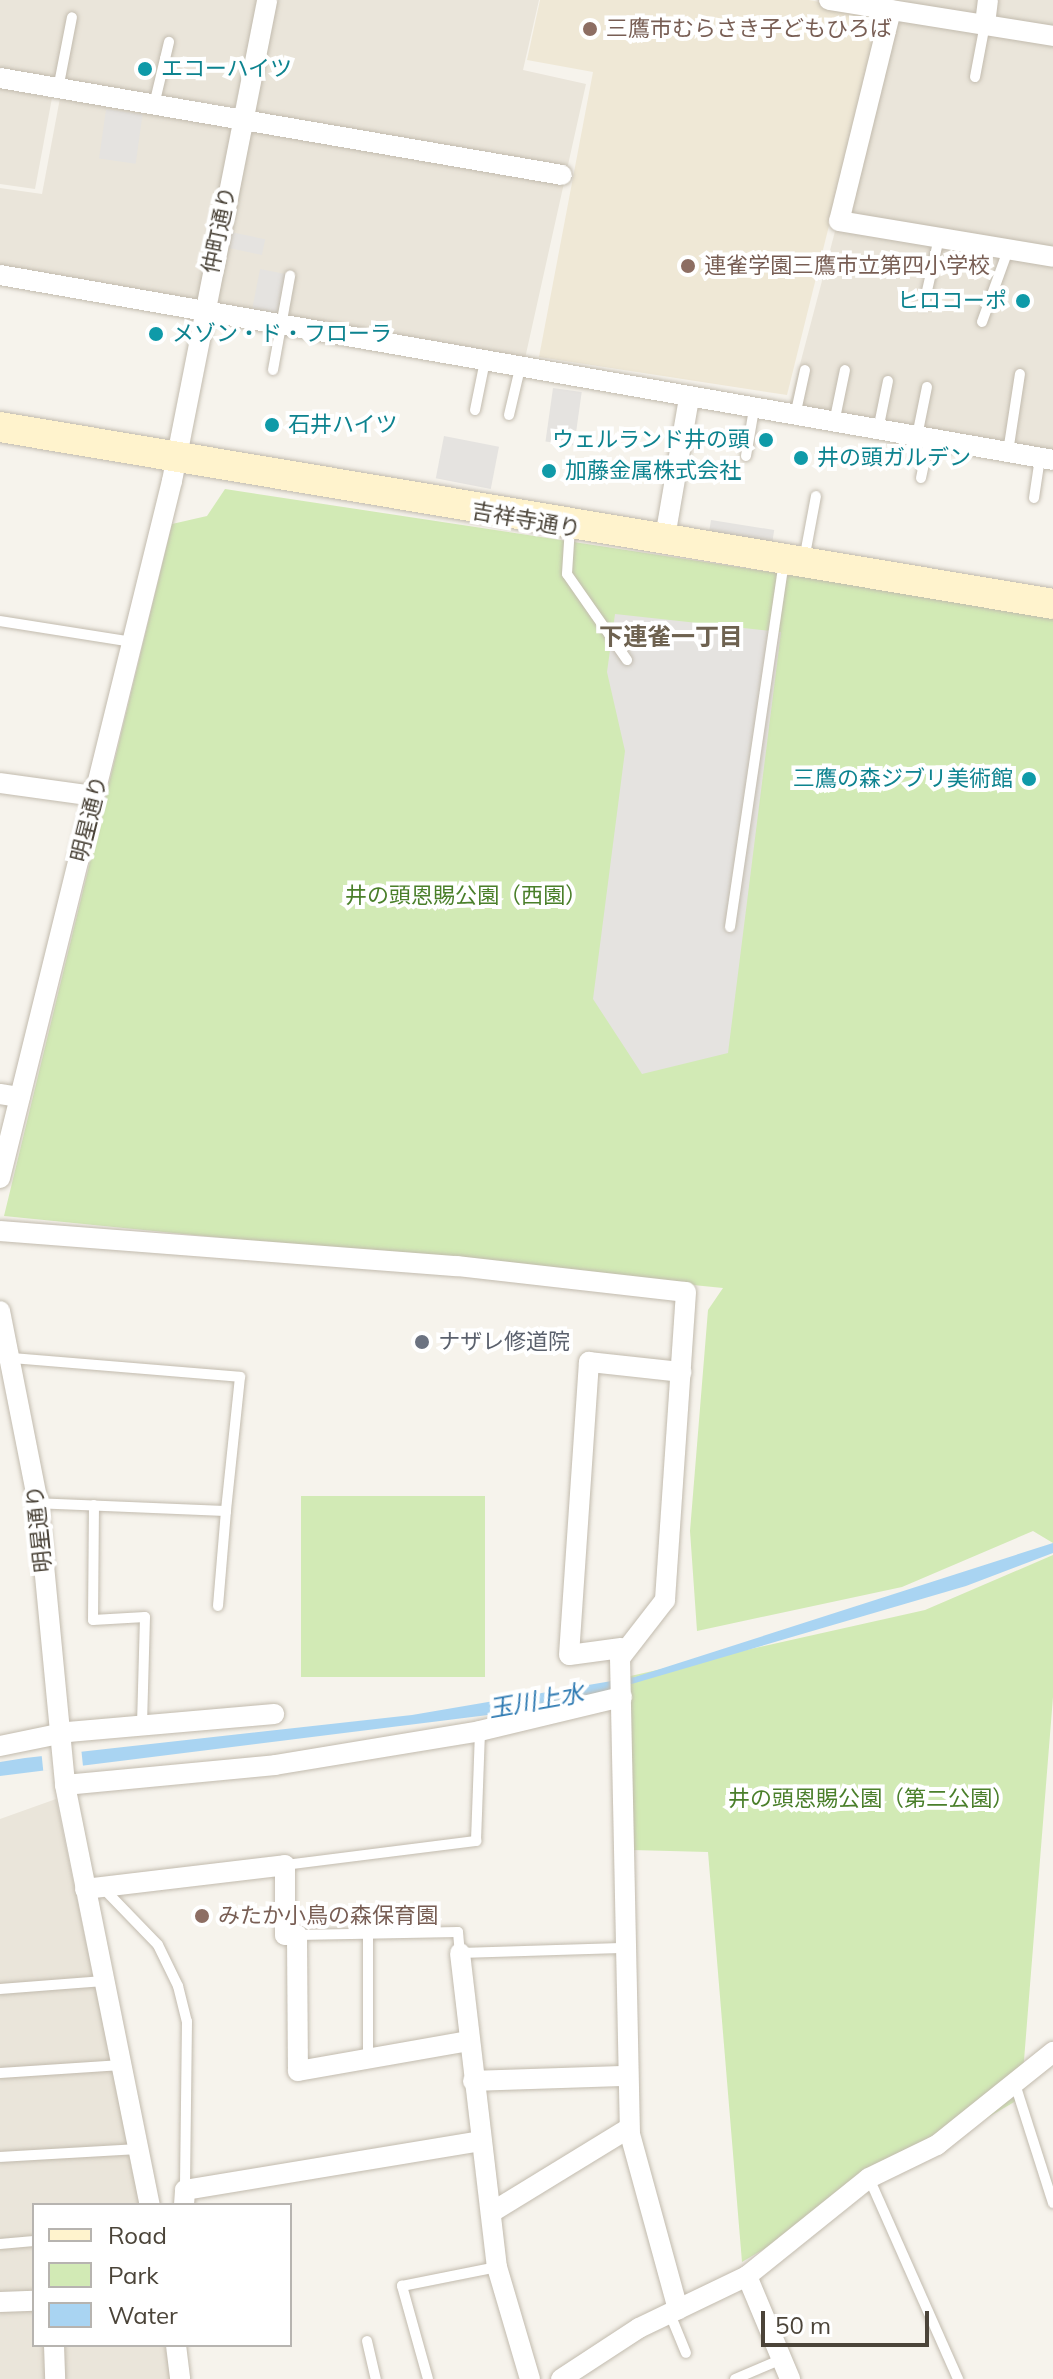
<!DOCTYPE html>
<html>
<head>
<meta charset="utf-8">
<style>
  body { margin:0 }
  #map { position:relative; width:1053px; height:2379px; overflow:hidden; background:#f6f3ec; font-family:Mulish,"Noto Sans JP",sans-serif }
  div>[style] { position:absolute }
  .residential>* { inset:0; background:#eae5da }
  .education>* { inset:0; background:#efe8d6 }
  .green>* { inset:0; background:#d2eab5; transform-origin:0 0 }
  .parking>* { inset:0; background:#e5e3e0; transform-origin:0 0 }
  .water>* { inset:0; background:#a9d4f2 }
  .pier>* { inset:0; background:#f6f3ec; transform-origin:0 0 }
  .roads { filter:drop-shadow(0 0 2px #c2bbae) drop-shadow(0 0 2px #c2bbae) }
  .lane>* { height:10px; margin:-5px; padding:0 5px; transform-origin:5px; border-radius:5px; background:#fff }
  .street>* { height:20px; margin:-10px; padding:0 10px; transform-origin:10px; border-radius:10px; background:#fff }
  .secondary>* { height:30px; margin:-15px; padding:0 15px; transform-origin:15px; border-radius:15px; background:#fff3cd }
  .dots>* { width:22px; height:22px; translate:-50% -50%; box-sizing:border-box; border:4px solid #fff; border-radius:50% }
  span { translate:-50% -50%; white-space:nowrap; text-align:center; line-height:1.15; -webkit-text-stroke:8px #fff; paint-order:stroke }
  .education-label { font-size:22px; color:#785e54 }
  .left { translate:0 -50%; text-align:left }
  .culture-label { font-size:22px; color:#0d838f }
  .right { translate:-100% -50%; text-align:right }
  .street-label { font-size:22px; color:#4b4439 }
  .park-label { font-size:22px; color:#4a7f2a }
  .worship-label { font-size:22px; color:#5b616d }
  .neighbourhood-label { font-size:24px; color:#6e6250; font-weight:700 }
  .water-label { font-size:24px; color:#2e7ab2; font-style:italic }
  .legend { position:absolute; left:32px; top:2203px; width:260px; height:144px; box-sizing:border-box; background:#fff; border:2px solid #b7b4b0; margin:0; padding:10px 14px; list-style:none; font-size:24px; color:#4b4439 }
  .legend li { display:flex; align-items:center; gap:16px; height:40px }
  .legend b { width:40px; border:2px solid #b7b4b0 }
  .scale { position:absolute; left:761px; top:2311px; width:168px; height:36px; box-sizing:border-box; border:4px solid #4b4439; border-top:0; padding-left:10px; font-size:24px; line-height:28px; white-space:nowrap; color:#4b4439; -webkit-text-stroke:6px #fff; paint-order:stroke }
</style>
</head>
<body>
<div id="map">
  <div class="residential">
    <div style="clip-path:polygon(0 0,258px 0,235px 107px,0 70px)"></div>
    <div style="clip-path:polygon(274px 0,539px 0,523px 70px,586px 84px,524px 363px,0 268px,0 188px,42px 194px,60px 98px,248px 127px)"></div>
    <div style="clip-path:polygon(887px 0,1053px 0,1053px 28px)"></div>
    <div style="clip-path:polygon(893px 11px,1053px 39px,1053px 455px,788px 410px)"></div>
    <div style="clip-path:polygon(0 88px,52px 98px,35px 189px,0 184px)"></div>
    <div style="clip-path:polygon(56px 1799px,141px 2205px,34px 2205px,34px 2345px,165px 2345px,171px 2379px,0 2379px,0 1819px)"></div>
  </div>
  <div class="education">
    <div style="clip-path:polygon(540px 0,809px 0,875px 12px,880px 20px,787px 395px,539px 357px,593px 72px,527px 60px)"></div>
  </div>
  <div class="green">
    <div style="clip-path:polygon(225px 489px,1053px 615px,1053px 1543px,1033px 1531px,902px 1587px,697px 1631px,690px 1531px,708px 1310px,723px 1288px,4px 1216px,172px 524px,207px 516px)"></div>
    <div style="left:301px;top:1496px;width:184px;height:181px"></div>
    <div style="clip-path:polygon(1053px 1555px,1053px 1697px,1021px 2098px,742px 2262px,708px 1852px,632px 1850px,626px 1677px,925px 1610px)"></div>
  </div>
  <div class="parking">
    <div style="left:106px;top:109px;width:37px;height:50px;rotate:8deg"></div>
    <div style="left:231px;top:232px;width:35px;height:16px;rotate:12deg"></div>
    <div style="left:260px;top:269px;width:26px;height:41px;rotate:11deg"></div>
    <div style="left:553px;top:388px;width:29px;height:54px;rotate:8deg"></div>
    <div style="left:444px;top:436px;width:56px;height:43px;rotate:11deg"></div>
    <div style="left:711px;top:520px;width:64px;height:12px;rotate:9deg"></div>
    <div style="clip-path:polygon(615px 614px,781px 632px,728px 1053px,642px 1074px,593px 999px,625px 751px,607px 672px)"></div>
  </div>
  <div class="water">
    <div style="clip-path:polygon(1053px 1543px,1053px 1553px,966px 1586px,553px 1707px,0 1776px,0 1762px,25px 1758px,412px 1715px,635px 1677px)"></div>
  </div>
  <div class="pier">
    <div style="left:81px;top:1747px;width:20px;height:40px;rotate:84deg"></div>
  </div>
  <div class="roads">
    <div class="lane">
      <div style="left:975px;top:77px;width:54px;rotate:-79.3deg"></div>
      <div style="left:58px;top:89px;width:73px;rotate:-79deg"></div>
      <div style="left:154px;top:105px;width:65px;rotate:-76.6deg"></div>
      <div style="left:924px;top:304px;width:68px;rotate:-77.2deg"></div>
      <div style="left:982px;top:322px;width:77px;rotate:-70.1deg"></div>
      <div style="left:273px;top:370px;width:96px;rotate:-79.7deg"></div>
      <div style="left:475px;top:410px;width:50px;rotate:-78.5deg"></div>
      <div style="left:509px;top:415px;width:48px;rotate:-76.8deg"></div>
      <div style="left:795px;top:416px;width:47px;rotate:-77.7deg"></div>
      <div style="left:834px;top:423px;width:54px;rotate:-78.3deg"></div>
      <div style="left:878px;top:430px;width:50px;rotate:-78.5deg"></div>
      <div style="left:917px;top:436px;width:50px;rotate:-78.5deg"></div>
      <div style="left:1008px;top:452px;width:79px;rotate:-81.3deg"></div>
      <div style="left:746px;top:456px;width:48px;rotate:-80.3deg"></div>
      <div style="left:921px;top:478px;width:40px;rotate:-78deg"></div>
      <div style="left:1034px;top:498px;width:40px;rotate:-81.5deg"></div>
      <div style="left:570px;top:527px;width:47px;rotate:93.7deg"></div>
      <div style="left:567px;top:574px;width:105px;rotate:55.1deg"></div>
      <div style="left:804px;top:560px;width:65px;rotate:-79.4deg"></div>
      <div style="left:0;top:621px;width:134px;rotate:9deg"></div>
      <div style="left:730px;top:927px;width:368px;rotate:-81.6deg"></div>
      <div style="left:11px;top:1358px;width:230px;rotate:4.7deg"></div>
      <div style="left:240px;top:1377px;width:135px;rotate:96deg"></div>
      <div style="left:226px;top:1511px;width:188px;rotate:-177.6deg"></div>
      <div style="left:94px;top:1505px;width:115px;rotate:90.5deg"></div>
      <div style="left:93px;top:1620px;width:52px;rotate:-3.3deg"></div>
      <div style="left:145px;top:1617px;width:108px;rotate:91.6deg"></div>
      <div style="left:218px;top:1606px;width:95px;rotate:-85.2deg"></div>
      <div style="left:285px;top:1865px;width:193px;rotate:-7.2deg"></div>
      <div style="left:476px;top:1841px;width:110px;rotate:-87.9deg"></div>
      <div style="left:103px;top:1888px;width:79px;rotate:46deg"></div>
      <div style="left:158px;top:1945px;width:46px;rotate:64deg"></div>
      <div style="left:178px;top:1986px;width:36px;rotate:76deg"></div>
      <div style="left:187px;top:2021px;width:169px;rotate:90.7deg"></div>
      <div style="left:368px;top:1933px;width:126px;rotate:90deg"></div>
      <div style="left:297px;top:1935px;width:161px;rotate:-1.1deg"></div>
      <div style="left:458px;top:1932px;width:21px;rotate:85deg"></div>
      <div style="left:460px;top:1953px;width:161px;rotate:-1.8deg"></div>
      <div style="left:0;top:1989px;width:104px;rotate:-4.4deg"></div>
      <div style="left:0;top:2073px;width:122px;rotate:-3.8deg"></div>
      <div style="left:1015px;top:2084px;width:125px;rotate:72.3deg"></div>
      <div style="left:0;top:2157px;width:138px;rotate:-3.3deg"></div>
      <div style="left:869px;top:2178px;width:220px;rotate:66.1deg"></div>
      <div style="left:0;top:2244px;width:34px;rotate:-5deg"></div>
      <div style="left:670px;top:2314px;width:42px;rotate:67.7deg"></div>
      <div style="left:367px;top:2341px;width:39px;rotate:77deg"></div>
      <div style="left:428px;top:2379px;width:97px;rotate:-105.6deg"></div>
      <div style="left:402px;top:2286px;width:97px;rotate:-11.3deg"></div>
      <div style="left:735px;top:2379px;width:51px;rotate:-23.1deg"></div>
    </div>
    <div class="street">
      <div style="left:829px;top:0;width:227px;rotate:9.1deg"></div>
      <div style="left:891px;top:10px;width:217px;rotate:103.8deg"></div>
      <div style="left:839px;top:221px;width:217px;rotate:9.5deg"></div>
      <div style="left:985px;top:24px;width:24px;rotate:-83deg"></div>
      <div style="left:0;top:78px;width:570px;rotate:9.79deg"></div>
      <div style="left:0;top:275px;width:1069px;rotate:9.96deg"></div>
      <div style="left:664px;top:543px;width:146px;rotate:-80.2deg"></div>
      <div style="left:0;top:783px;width:95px;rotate:7.9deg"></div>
      <div style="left:0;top:1094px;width:20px;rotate:9deg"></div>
      <div style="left:0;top:1178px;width:718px;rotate:-76.14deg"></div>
      <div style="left:172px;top:481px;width:490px;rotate:-78.8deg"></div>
      <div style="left:0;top:1231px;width:458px;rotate:4.4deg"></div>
      <div style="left:457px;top:1266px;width:230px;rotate:6.5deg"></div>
      <div style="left:686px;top:1292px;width:309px;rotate:93.9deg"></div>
      <div style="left:665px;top:1600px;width:73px;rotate:127.8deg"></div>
      <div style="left:620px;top:1658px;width:476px;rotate:88.8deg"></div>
      <div style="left:630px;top:2134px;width:182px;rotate:74.7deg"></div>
      <div style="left:0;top:1311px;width:196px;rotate:78.8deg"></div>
      <div style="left:38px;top:1503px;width:283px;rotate:84.5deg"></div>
      <div style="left:65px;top:1785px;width:429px;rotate:78.6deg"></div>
      <div style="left:621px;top:1648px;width:52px;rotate:172.3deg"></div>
      <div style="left:569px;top:1655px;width:294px;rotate:-86.1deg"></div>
      <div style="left:589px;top:1362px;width:93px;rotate:6.2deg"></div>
      <div style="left:0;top:1746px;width:69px;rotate:-11.6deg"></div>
      <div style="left:68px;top:1732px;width:207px;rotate:-5deg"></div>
      <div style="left:65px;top:1785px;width:211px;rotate:-5.4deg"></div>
      <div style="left:275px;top:1765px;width:208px;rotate:-9.4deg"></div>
      <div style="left:480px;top:1731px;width:146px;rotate:-13.5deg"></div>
      <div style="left:85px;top:1889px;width:201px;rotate:-6.8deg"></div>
      <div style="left:285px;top:1865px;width:70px;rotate:90deg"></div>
      <div style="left:285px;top:1935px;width:12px"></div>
      <div style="left:297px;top:1935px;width:136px;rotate:89.6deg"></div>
      <div style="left:298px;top:2071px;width:174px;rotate:-10deg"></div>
      <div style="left:460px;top:1953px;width:316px;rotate:83.3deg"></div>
      <div style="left:497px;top:2267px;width:117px;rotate:73.6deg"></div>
      <div style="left:473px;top:2081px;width:154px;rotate:-1.9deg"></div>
      <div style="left:184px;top:2205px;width:15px;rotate:-86deg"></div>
      <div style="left:185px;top:2190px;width:300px;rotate:-9.4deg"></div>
      <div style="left:492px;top:2212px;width:161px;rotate:-31.5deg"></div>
      <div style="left:747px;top:2276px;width:112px;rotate:67.3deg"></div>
      <div style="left:0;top:2302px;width:34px;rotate:-2deg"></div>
      <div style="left:54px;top:2345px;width:34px;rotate:88deg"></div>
      <div style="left:176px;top:2345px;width:34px;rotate:83deg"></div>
      <div style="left:561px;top:2379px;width:93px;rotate:-33.2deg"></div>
      <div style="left:639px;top:2328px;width:120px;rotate:-25.7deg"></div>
      <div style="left:747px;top:2276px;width:156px;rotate:-38.8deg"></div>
      <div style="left:869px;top:2178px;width:76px;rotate:-25.9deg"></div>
      <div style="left:937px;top:2145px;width:149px;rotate:-38.7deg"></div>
    </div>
    <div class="secondary">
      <div style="left:0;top:427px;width:1068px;rotate:9.54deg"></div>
    </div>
  </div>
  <div class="dots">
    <div style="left:590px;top:29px;background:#8d6e63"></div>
    <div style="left:145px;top:69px;background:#0f9aa8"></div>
    <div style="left:688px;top:266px;background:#8d6e63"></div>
    <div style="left:1023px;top:301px;background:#0f9aa8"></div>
    <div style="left:156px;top:334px;background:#0f9aa8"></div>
    <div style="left:272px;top:425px;background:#0f9aa8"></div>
    <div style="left:766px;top:440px;background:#0f9aa8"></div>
    <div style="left:801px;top:458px;background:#0f9aa8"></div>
    <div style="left:549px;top:471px;background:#0f9aa8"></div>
    <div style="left:1029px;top:779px;background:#0f9aa8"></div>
    <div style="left:422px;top:1342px;background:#6b7280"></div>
    <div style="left:202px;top:1916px;background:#8d6e63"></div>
  </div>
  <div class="education-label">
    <span class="left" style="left:606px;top:29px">三鷹市むらさき子どもひろば</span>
    <span class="left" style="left:704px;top:266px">連雀学園三鷹市立第四小学校</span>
    <span class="left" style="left:218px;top:1916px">みたか小鳥の森保育園</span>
  </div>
  <div class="culture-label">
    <span class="left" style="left:161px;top:69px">エコーハイツ</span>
    <span class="right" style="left:1007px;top:301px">ヒロコーポ</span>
    <span class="left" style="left:172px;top:334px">メゾン・ド・フローラ</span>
    <span class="left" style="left:288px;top:425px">石井ハイツ</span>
    <span class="right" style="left:750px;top:440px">ウェルランド井の頭</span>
    <span class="left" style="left:817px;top:458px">井の頭ガルデン</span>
    <span class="left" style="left:565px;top:471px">加藤金属株式会社</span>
    <span class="right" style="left:1013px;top:779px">三鷹の森ジブリ美術館</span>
  </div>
  <div class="street-label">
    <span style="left:219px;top:230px;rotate:-78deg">仲町通り</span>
    <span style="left:526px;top:520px;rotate:10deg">吉祥寺通り</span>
    <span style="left:89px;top:819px;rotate:-76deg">明星通り</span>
    <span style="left:39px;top:1529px;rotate:-96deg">明星通り</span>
  </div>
  <div class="park-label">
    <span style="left:466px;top:896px">井の頭恩賜公園（西園）</span>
    <span style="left:871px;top:1799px">井の頭恩賜公園（第二公園）</span>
  </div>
  <div class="worship-label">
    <span class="left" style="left:438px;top:1342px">ナザレ修道院</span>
  </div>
  <div class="neighbourhood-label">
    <span style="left:671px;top:637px">下連雀一丁目</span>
  </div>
  <div class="water-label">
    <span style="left:536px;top:1701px;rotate:-10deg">玉川上水</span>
  </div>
  <ul class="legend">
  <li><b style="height:10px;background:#fff3cd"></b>Road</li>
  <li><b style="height:22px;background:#d2eab5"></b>Park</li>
  <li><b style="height:22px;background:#a9d4f2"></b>Water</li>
  </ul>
  <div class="scale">50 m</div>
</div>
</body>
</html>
